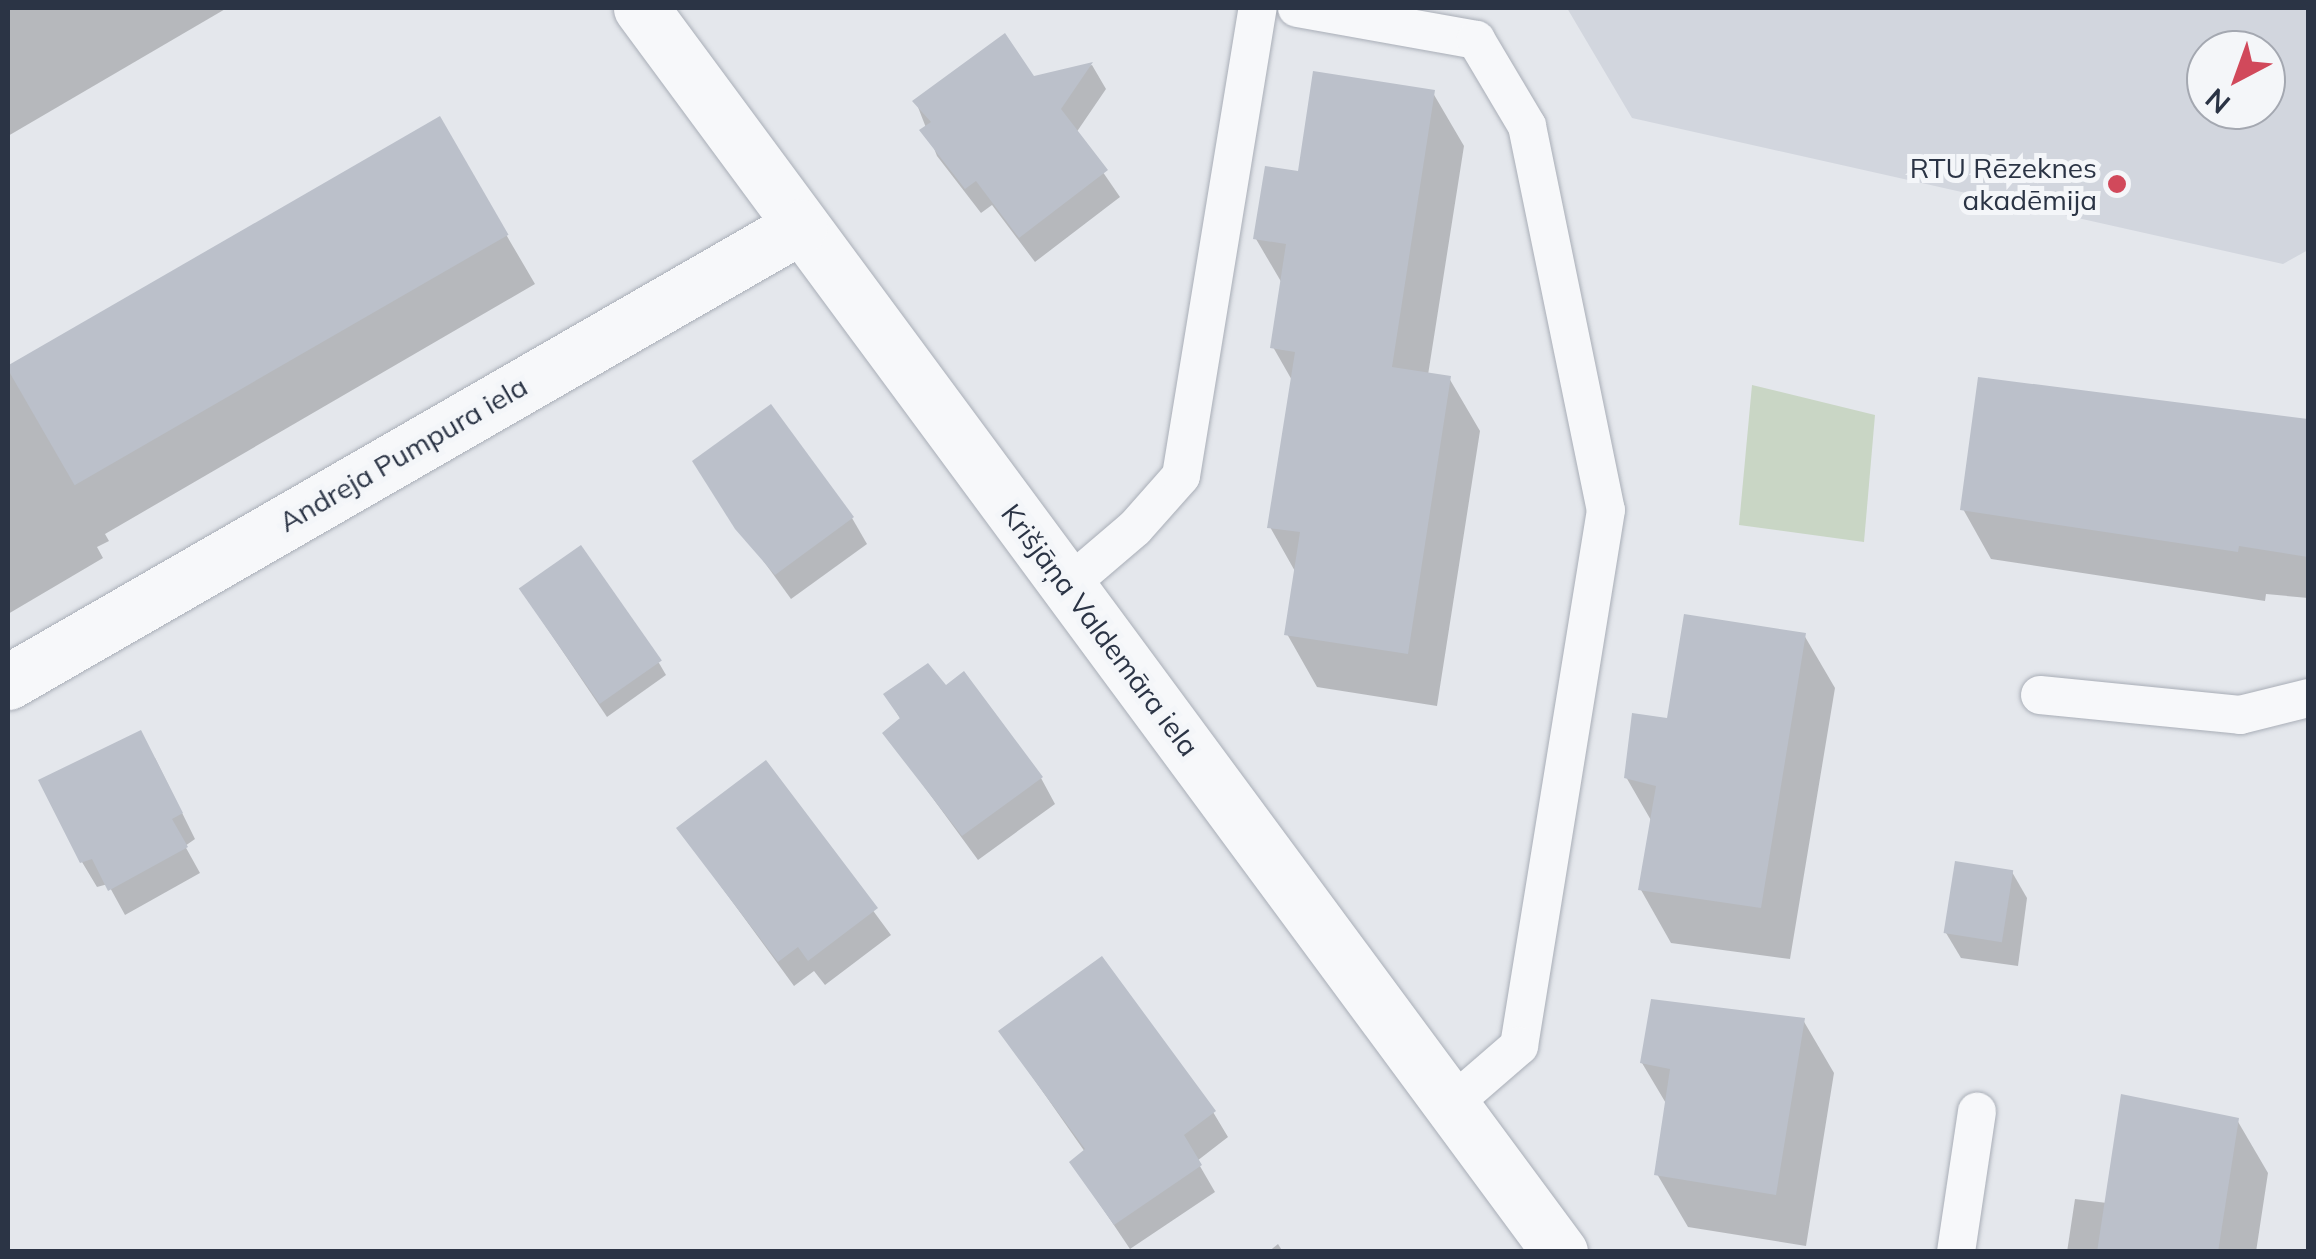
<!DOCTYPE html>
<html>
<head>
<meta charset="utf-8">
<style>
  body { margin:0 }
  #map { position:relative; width:2316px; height:1259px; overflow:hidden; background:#e4e7ec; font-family:Mulish,sans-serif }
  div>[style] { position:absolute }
  .built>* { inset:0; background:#d2d6de }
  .green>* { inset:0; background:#c9d6c5 }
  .shadow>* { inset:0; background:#0003 }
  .building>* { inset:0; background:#bbc0ca; transform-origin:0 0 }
  .roads { filter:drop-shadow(0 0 2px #a9aeb7) drop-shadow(0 0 2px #a9aeb7) }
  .service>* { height:38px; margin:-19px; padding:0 19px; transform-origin:19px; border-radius:19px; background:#f7f8fa }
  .minor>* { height:55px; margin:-27.5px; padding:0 27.5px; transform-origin:27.5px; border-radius:27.5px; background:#f7f8fa }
  .dots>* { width:28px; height:28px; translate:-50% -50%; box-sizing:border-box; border:5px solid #f4f6f9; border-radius:50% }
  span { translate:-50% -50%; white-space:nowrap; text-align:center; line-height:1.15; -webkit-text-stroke:10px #f4f6f9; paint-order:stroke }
  .poi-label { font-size:28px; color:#2b3445 }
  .right { translate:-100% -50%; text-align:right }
  .street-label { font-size:28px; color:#2b3445 }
  .frame { position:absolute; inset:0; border:10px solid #2b3445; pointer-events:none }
  .north { position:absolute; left:2186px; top:30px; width:100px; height:100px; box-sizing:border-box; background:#f4f6f9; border:2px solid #a4a8b1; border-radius:50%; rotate:221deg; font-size:28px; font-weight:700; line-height:40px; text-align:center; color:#2b3445 }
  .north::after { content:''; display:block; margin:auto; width:35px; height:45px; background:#d1495b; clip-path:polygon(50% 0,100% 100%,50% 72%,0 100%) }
</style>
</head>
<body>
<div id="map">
  <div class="built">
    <div style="clip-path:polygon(evenodd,1567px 8px,2308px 8px,2308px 250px,2283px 264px,1632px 118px,1567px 8px,2206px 50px,2266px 50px,2266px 110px,2206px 110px,2206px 50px)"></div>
  </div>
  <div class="green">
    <div style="clip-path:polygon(1752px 385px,1875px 415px,1864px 542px,1739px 525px)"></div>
  </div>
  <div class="shadow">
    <div style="clip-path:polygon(8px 8px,227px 8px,8px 136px)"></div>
    <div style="clip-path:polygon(1092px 65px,1106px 89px,1076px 133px,1120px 197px,1035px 262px,992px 205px,981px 213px,937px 156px,916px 102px)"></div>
    <div style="clip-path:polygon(1433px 93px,1464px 146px,1428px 375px,1449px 378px,1480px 431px,1437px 706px,1317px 687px,1287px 634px,1296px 573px,1270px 527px,1293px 382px,1273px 347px,1283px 285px,1256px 239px,1300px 174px)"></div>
    <div style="clip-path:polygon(439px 120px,535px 284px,105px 534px,109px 541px,97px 547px,103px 558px,8px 614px,8px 372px)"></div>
    <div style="clip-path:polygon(1980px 380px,2308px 421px,2308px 598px,2266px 594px,2265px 601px,1991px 559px,1963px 509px)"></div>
    <div style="clip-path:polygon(710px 487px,852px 518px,867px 544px,791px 599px)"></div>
    <div style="clip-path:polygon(528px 600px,659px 663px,666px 675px,607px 717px)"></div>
    <div style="clip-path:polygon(1804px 635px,1835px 688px,1790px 959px,1671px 943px,1641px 890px,1652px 822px,1626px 777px,1669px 720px)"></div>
    <div style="clip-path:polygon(946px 689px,1041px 778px,1055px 804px,978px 860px,885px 733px,901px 720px,886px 695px)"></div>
    <div style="clip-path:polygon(155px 758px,195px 839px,185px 846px,200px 873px,125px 915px,108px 884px,97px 887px,82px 862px)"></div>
    <div style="clip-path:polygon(765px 764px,891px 935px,825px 985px,814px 971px,794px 986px,679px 829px)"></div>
    <div style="clip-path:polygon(2012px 872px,2027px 898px,2018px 966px,1961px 958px,1946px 933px)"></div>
    <div style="clip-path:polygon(1803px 1020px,1834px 1073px,1806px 1246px,1688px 1227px,1657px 1174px,1667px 1105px,1642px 1063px)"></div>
    <div style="clip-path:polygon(1001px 1032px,1213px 1112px,1228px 1137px,1197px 1161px,1215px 1192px,1130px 1249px,1072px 1163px,1085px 1152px)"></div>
    <div style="clip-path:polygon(2237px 1120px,2268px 1173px,2256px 1252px,2067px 1252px,2075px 1199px,2107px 1203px)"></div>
    <div style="clip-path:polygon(1278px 1244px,1283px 1252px,1268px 1252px)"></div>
  </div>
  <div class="building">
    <div style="clip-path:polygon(1005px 33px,1034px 76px,1093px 62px,1061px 109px,1108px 170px,1019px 238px,976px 181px,965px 189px,919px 130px,931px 122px,912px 101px)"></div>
    <div style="clip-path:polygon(1313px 71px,1435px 90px,1392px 367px,1451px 376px,1408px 654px,1284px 635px,1300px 532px,1267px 528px,1295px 352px,1270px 348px,1286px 244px,1253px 239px,1265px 166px,1298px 171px)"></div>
    <div style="left:440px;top:116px;width:137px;height:501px;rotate:60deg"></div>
    <div style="clip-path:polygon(1978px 377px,2308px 419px,2308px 557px,2239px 546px,2238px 552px,1960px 510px)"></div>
    <div style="clip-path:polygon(771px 404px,854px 517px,775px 575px,735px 529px,692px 461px)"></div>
    <div style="left:581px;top:545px;width:141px;height:76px;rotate:55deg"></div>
    <div style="clip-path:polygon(1684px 614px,1806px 633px,1761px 908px,1638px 890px,1656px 786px,1624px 778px,1632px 713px,1667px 718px)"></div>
    <div style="clip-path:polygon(928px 663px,946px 685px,964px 671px,1043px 777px,962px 836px,882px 733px,900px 718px,883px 694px)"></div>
    <div style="clip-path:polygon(141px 730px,183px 813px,172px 819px,188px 847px,108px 891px,92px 859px,80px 863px,38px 780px)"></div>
    <div style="clip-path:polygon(766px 760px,878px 908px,808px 961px,798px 947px,778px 962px,676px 828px)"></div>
    <div style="left:1955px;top:861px;width:59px;height:73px;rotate:9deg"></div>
    <div style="clip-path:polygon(1102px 956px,1216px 1111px,1184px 1135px,1202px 1165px,1114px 1225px,1069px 1162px,1085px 1149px,998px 1031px)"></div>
    <div style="clip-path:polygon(1651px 999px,1805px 1018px,1776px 1195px,1654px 1175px,1670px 1069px,1640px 1063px)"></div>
    <div style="clip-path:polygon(2121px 1094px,2239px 1118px,2218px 1252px,2097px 1252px)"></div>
  </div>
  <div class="roads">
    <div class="service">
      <div style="left:1297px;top:8px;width:182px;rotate:10.1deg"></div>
      <div style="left:1476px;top:40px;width:100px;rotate:59.3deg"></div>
      <div style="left:1527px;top:126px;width:392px;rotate:78.4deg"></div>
      <div style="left:1606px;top:510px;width:543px;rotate:99.22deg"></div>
      <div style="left:1519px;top:1046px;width:89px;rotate:139.1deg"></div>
      <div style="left:1067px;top:586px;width:89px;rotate:-40.5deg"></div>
      <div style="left:1135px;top:528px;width:69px;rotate:-48.5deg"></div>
      <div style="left:1181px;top:476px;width:474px;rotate:-80.7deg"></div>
      <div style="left:2040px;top:695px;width:201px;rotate:5.7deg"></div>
      <div style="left:2240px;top:715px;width:70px;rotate:-14deg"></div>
      <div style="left:1956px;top:1252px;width:142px;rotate:-81.5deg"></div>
    </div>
    <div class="minor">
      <div style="left:641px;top:8px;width:1547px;rotate:53.55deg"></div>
      <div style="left:8px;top:682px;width:913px;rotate:-29.91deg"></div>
    </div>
  </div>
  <div class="dots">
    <div style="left:2117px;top:184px;background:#d1495b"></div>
  </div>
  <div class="poi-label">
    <span class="right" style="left:2097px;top:184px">RTU Rēzeknes<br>akadēmija</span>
  </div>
  <div class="street-label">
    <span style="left:403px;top:454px;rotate:-30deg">Andreja Pumpura iela</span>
    <span style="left:1100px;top:630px;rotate:53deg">Krišjāņa Valdemāra iela</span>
  </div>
  <div class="frame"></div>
  <div class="north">N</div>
</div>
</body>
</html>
